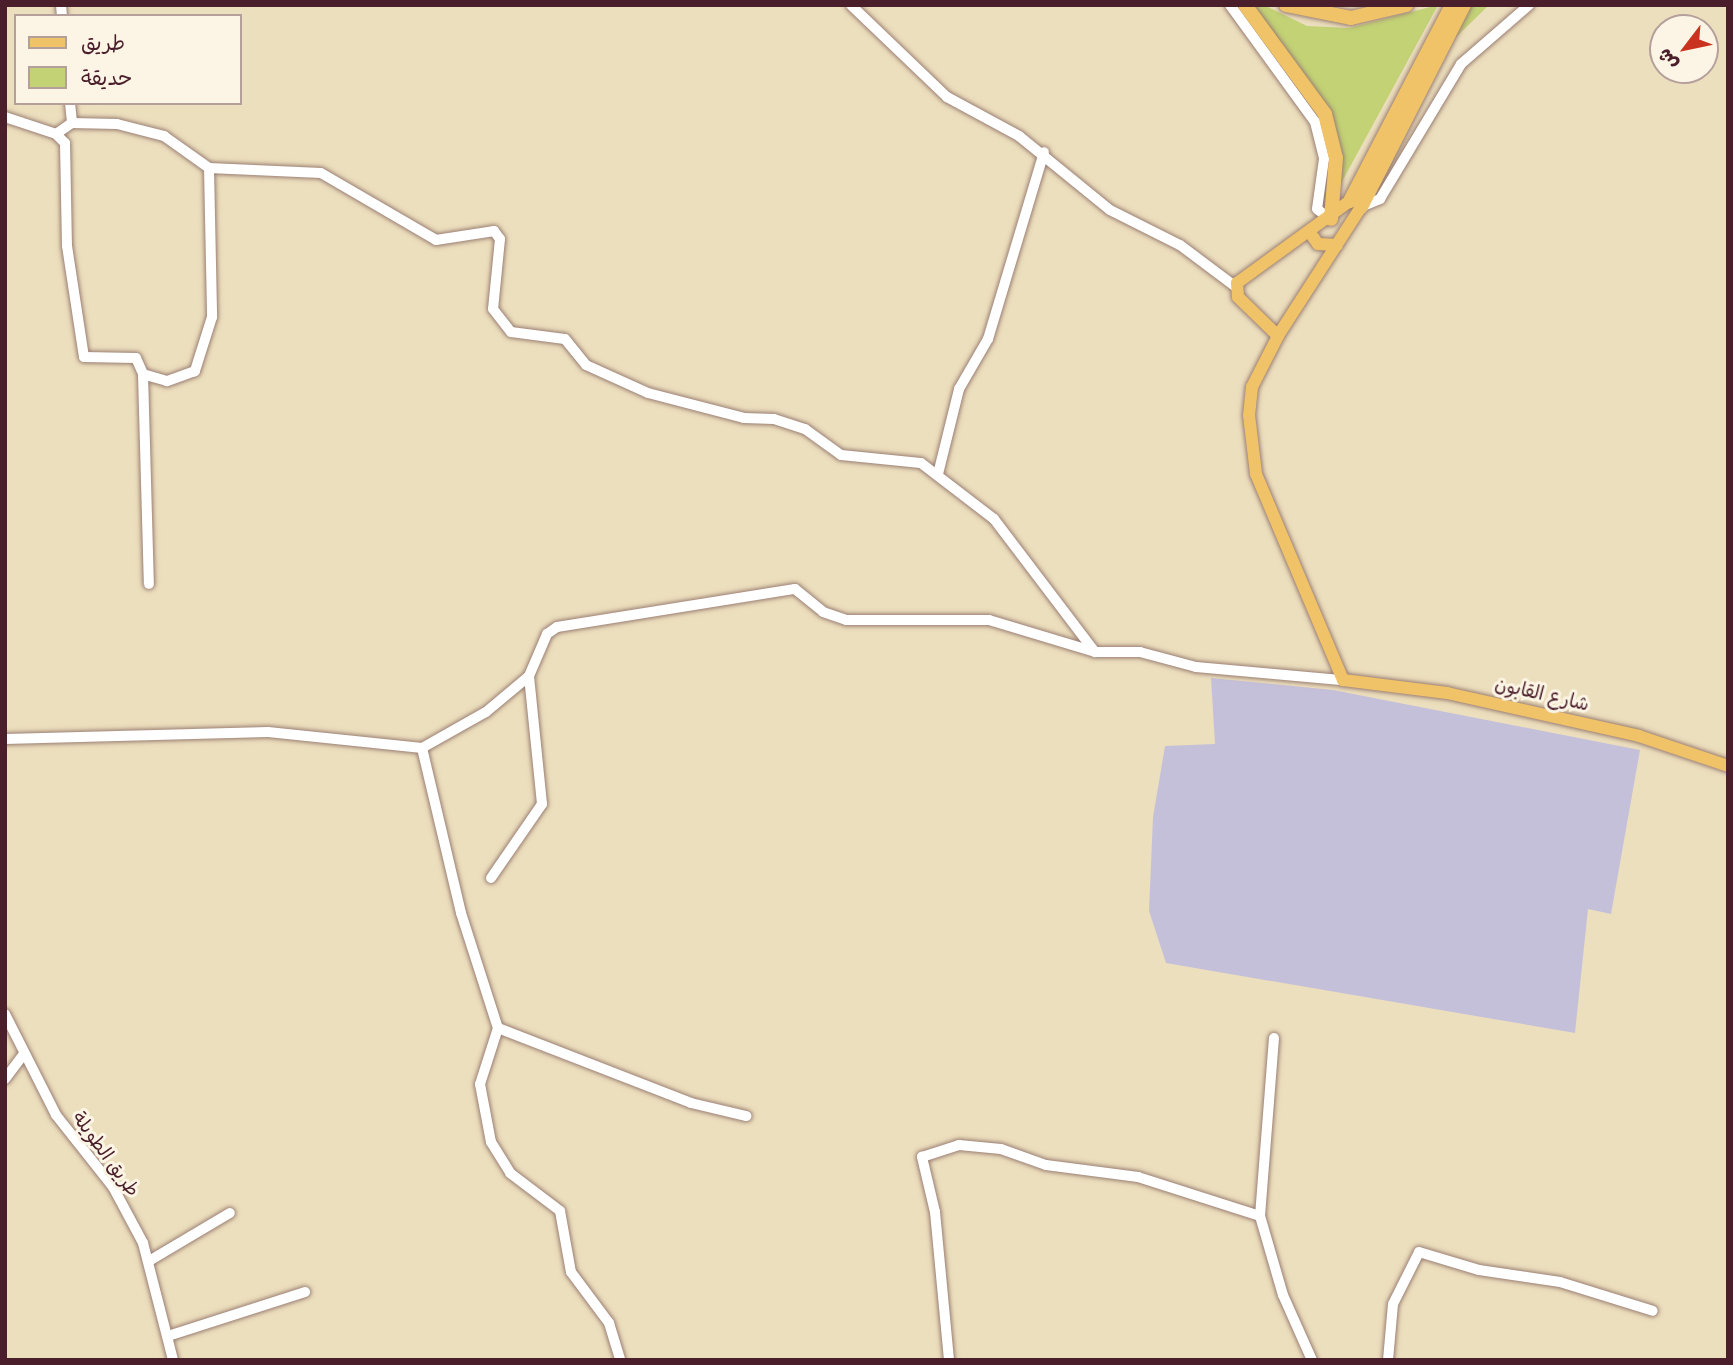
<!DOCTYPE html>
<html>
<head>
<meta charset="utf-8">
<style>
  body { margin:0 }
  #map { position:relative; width:1733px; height:1365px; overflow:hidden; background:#ecdfbd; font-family:Sriracha,"Playpen Sans Arabic",sans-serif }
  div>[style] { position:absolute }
  .industrial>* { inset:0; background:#c5c0da }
  .green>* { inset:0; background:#c2d275 }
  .roads { filter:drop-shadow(0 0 2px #9b7f74) drop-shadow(0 0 2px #9b7f74) }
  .minor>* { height:10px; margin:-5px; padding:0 5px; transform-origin:5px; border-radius:5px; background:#fff }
  .major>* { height:12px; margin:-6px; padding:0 6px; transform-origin:6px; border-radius:6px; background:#f0c369 }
  .highway>* { height:14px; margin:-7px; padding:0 7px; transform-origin:7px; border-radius:7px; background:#f0c369 }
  span { translate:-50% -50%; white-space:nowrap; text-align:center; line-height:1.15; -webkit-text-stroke:6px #fcf5e5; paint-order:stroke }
  .street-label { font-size:19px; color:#4a1f2b }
  .frame { position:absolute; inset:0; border:7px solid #4a1f2b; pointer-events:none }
  .legend { position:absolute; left:14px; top:14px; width:228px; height:91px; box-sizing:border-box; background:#fcf5e5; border:2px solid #b59f9b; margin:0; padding:9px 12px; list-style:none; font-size:21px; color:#4a1f2b }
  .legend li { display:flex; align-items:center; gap:14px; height:35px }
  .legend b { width:35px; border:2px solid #b59f9b }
  .north { position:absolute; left:1649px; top:14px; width:70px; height:70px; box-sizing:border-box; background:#fcf5e5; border:2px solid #b59f9b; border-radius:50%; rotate:238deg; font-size:19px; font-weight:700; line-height:28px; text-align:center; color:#4a1f2b }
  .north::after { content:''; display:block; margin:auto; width:24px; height:32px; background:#c8321e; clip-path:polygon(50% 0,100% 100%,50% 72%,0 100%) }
</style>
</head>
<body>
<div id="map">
  <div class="industrial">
    <div style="clip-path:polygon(1211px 678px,1333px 690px,1640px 750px,1611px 914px,1588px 909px,1575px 1033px,1166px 963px,1149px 911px,1153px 817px,1165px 746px,1215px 744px)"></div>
  </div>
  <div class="green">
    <div style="clip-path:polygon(1245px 5px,1264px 5px,1307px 26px,1349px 28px,1438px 5px,1332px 200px,1337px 158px,1325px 109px)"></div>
    <div style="clip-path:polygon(1470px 5px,1489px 5px,1449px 44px)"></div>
  </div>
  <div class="roads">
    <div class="minor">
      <div style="left:61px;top:5px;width:11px;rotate:85deg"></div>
      <div style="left:851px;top:5px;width:133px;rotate:43.8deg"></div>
      <div style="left:947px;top:97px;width:82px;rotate:28.4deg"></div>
      <div style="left:1019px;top:136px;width:117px;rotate:39.1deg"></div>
      <div style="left:1110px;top:210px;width:78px;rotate:26.6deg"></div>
      <div style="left:1180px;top:245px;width:70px;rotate:36.9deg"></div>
      <div style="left:1230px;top:5px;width:145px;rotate:54deg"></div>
      <div style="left:1315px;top:122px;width:38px;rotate:76deg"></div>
      <div style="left:1324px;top:159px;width:50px;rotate:98deg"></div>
      <div style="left:1317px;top:209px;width:16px;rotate:38deg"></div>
      <div style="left:70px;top:103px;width:20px;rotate:84deg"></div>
      <div style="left:5px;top:117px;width:54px;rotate:18.4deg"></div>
      <div style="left:56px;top:134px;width:19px;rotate:-35deg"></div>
      <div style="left:72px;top:123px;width:45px;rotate:1.3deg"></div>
      <div style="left:117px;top:124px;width:49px;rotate:14.3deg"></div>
      <div style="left:164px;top:136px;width:55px;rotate:35.4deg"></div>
      <div style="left:209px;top:168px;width:149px;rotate:88.8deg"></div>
      <div style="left:212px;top:317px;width:57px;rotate:107.5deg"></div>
      <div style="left:195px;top:371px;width:30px;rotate:160deg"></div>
      <div style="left:167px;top:381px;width:25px;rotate:-164deg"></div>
      <div style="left:56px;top:134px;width:13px;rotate:45deg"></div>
      <div style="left:65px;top:143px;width:103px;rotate:88.9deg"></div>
      <div style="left:67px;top:246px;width:112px;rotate:81.3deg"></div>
      <div style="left:84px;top:357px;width:52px;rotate:1.1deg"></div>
      <div style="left:136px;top:358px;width:17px;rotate:66deg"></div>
      <div style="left:143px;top:374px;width:210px;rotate:88.4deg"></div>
      <div style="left:209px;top:168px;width:112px;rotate:2.6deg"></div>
      <div style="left:321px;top:173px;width:133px;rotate:30.2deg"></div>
      <div style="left:436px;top:240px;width:59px;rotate:-8.8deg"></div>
      <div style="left:494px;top:231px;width:10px;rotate:53deg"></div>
      <div style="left:500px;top:239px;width:70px;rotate:95.7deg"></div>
      <div style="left:493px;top:309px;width:29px;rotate:52deg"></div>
      <div style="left:511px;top:332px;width:54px;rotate:7.4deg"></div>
      <div style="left:565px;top:339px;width:33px;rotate:51deg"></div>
      <div style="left:586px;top:365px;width:68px;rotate:24.3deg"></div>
      <div style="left:648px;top:393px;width:99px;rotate:14.6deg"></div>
      <div style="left:744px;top:418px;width:30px;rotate:2deg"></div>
      <div style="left:774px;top:419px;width:33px;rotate:18deg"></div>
      <div style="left:805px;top:429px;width:44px;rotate:35.8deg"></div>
      <div style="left:841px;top:455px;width:80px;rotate:5.7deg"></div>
      <div style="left:921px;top:463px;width:92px;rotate:37.5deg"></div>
      <div style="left:994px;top:519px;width:167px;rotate:52.8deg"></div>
      <div style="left:1361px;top:207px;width:21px;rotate:-23deg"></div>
      <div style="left:1380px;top:199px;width:157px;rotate:-59deg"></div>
      <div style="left:1461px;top:64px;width:90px;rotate:-40.9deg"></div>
      <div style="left:938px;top:474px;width:88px;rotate:-76.1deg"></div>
      <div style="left:959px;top:389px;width:58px;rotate:-59.9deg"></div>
      <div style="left:988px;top:339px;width:195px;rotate:-73.3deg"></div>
      <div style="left:5px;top:739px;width:263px;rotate:-1.5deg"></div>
      <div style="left:268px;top:732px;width:155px;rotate:5.9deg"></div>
      <div style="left:422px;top:748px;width:73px;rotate:-29.4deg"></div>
      <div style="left:486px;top:712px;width:56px;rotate:-39.9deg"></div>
      <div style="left:529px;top:676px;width:46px;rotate:-66.8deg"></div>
      <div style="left:547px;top:634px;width:12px;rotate:-35deg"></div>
      <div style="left:557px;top:627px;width:241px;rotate:-9.1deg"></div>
      <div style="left:795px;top:589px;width:36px;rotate:39deg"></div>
      <div style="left:823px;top:612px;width:24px;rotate:19deg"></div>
      <div style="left:846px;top:620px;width:143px"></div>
      <div style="left:989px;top:620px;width:111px;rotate:16.8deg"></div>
      <div style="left:1095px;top:652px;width:45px"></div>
      <div style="left:1140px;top:652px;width:58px;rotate:15deg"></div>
      <div style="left:1196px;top:667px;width:148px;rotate:5.1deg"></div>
      <div style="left:422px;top:748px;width:170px;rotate:76.7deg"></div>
      <div style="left:461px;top:913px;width:121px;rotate:72.2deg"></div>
      <div style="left:498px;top:1028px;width:59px;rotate:107.8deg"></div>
      <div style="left:480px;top:1084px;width:59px;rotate:79.3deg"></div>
      <div style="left:491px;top:1142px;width:36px;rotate:58deg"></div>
      <div style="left:510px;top:1173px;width:63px;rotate:37.2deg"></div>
      <div style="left:560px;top:1211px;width:62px;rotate:79.8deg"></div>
      <div style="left:571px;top:1272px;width:64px;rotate:53.3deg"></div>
      <div style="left:609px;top:1323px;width:39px;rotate:73deg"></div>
      <div style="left:491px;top:878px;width:90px;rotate:-55.4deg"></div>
      <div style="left:542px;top:804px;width:129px;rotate:-95.8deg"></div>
      <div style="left:5px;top:1014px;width:113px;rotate:63.2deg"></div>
      <div style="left:56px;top:1115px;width:92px;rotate:51.6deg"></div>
      <div style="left:113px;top:1187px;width:64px;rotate:61.8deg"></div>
      <div style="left:143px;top:1243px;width:121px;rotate:75.6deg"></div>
      <div style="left:498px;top:1028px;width:207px;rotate:21.2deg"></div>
      <div style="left:691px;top:1103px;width:57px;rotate:13.3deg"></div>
      <div style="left:1274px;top:1038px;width:179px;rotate:94.5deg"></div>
      <div style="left:1260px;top:1216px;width:82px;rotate:73.8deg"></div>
      <div style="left:1283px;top:1295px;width:71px;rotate:66deg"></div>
      <div style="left:5px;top:1079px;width:30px;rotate:-53deg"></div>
      <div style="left:149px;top:1261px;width:94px;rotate:-30.7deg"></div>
      <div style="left:168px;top:1336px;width:144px;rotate:-17.8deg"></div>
      <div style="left:949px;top:1360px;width:149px;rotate:-95.4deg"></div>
      <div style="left:935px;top:1212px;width:57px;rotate:-103.3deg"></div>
      <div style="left:922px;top:1157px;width:39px;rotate:-18deg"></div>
      <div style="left:959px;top:1145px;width:42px;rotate:5.4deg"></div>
      <div style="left:1001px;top:1149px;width:48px;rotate:19.6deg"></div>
      <div style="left:1046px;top:1165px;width:93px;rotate:7.4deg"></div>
      <div style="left:1138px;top:1177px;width:128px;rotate:17.7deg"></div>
      <div style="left:1388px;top:1360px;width:56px;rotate:-84.9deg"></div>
      <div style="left:1393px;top:1304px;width:58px;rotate:-63.4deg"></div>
      <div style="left:1419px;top:1252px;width:63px;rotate:16.7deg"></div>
      <div style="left:1479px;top:1270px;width:82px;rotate:8.4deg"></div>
      <div style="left:1560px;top:1282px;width:97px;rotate:17.3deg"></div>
    </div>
    <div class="major">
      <div style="left:1361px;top:207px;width:153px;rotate:122.8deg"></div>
      <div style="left:1278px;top:336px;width:57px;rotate:117deg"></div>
      <div style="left:1252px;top:387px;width:28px;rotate:96deg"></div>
      <div style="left:1249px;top:415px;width:59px;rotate:83.2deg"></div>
      <div style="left:1256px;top:474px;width:224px;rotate:67.1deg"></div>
      <div style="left:1343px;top:680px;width:105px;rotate:7.1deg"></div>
      <div style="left:1447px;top:693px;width:197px;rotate:12.6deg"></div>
      <div style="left:1639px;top:736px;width:94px;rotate:18.6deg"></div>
      <div style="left:1311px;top:234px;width:12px;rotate:55deg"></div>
      <div style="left:1318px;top:244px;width:19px;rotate:3deg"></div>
      <div style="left:1278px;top:336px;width:56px;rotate:-135.7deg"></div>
      <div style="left:1238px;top:297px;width:14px;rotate:-94deg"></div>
      <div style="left:1237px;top:283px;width:140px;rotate:-36deg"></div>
    </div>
    <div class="highway">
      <div style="left:1245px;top:5px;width:135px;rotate:53.7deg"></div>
      <div style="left:1325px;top:114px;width:45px;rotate:76deg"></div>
      <div style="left:1336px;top:158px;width:61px;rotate:94.7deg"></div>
      <div style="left:1286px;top:5px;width:66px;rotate:11.3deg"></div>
      <div style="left:1351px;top:18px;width:57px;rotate:-13.3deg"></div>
      <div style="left:1350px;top:201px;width:221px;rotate:-62.5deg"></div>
      <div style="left:1361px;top:207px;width:227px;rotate:-63deg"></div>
    </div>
  </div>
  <div class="street-label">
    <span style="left:1542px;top:694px;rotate:13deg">شارع القابون</span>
    <span style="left:106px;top:1154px;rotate:54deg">طريق الطويلة</span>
  </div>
  <div class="frame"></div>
  <ul class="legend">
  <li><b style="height:9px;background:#f0c369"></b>طريق</li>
  <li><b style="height:19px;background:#c2d275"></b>حديقة</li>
  </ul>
  <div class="north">ش</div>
</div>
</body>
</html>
